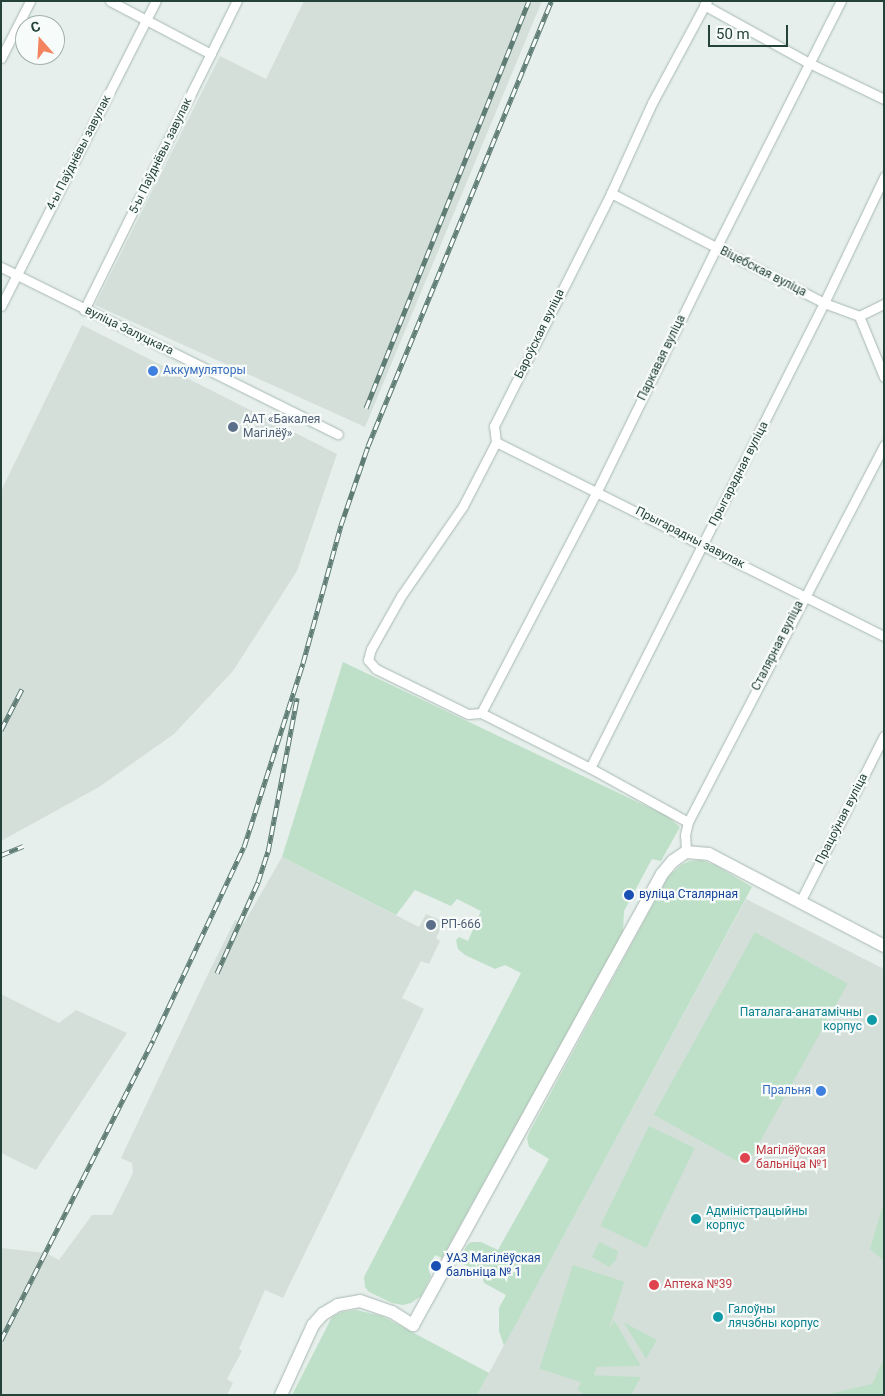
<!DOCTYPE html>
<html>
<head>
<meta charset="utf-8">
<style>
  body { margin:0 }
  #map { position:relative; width:885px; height:1396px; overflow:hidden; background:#e6efeb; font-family:Roboto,sans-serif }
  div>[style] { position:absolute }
  .built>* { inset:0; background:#d4dfda }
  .green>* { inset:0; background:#bfe0c8; transform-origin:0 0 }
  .roads { filter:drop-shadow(0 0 1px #a8b8b2) drop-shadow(0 0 1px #a8b8b2) }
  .street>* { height:9px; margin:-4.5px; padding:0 4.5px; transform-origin:4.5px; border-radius:4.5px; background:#fff }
  .secondary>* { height:12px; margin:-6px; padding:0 6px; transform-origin:6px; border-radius:6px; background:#fff }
  .rail>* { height:5px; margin-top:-2.5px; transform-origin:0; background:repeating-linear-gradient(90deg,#f7fbf9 0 9px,#5f7d75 0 18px); box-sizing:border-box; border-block:1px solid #5f7d75 }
  .dots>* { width:14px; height:14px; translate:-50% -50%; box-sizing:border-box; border:2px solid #f7fbf9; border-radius:50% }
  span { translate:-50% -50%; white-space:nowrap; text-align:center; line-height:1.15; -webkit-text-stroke:4.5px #f7fbf9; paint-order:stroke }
  .street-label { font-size:12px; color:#24423a }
  .shop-label { font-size:12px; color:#366cbe }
  .left { translate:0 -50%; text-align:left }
  .right { translate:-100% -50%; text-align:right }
  .service-label { font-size:12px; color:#4e5e75 }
  .transit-label { font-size:12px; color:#164399 }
  .culture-label { font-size:12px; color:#0d838f }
  .health-label { font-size:12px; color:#be3a42 }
  .frame { position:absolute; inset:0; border:2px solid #24423a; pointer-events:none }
  .north { position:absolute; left:15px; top:15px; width:50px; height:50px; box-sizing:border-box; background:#f7fbf9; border:1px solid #a3b1ad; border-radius:50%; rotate:341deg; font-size:14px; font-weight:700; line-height:20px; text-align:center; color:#24423a }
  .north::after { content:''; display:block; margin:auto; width:18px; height:22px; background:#f4845f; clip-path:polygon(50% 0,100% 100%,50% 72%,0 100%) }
  .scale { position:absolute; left:708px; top:25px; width:80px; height:22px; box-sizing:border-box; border:2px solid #24423a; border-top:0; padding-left:6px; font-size:15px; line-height:18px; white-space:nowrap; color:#24423a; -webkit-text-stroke:4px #f7fbf9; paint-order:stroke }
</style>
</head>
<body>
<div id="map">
  <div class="built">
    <div style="clip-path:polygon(304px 1px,542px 1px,365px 427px,95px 305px,220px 56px,266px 79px)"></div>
    <div style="clip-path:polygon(82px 325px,337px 454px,297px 571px,233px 671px,174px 734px,99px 787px,1px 841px,1px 491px)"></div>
    <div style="clip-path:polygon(282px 857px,419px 927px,426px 914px,444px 922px,436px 938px,440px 941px,429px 964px,421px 961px,402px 998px,424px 1009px,283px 1298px,265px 1290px,239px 1349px,242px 1351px,227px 1379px,233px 1383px,227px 1395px,1px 1395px,1px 1248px,46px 1253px,59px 1260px,92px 1215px,112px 1215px,133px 1173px,132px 1163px,121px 1158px,210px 970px,235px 920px,244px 923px)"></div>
    <div style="clip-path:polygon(746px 899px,884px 969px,884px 1395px,477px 1395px)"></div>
    <div style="clip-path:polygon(1px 994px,59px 1023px,76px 1010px,127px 1033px,36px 1170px,1px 1153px)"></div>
  </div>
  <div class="green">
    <div style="clip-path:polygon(343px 662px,667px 816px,680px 827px,661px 861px,652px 859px,624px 911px,623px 932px,442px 1258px,435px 1255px,428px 1268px,431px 1276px,421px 1296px,411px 1303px,403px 1305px,392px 1303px,369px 1292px,365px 1287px,364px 1277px,521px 973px,505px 965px,495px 969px,465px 955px,458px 949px,456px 940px,459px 937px,468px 941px,481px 911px,457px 899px,451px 906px,415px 890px,396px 915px,282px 857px)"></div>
    <div style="clip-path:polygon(701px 860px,715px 865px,752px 887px,504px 1346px,499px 1331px,499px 1308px,506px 1295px,484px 1283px,481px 1272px,463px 1264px,460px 1258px,467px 1245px,471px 1242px,481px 1242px,498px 1250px,549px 1159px,529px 1147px,527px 1138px,530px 1131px,668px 877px,681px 865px,690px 861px)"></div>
    <div style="left:755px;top:932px;width:106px;height:209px;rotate:29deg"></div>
    <div style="left:649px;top:1126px;width:51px;height:111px;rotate:26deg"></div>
    <div style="clip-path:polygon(883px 1205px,884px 1205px,884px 1261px,870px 1249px)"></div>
    <div style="clip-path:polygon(599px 1242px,618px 1251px,616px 1260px,609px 1267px,592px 1257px)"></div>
    <div style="left:573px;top:1265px;width:54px;height:109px;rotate:18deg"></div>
    <div style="clip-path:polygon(356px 1310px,382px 1316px,489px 1373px,477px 1395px,292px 1395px,332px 1317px,342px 1312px)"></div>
    <div style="clip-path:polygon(614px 1320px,641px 1366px,590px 1367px)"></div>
    <div style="clip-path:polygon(625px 1323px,657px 1340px,646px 1359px,624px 1323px)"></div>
    <div style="clip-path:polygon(884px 1358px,884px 1395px,824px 1395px,872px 1384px)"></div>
    <div style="clip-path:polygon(585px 1375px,641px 1377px,631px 1395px,585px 1395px,577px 1390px)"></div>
  </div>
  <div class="roads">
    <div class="street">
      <div style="left:110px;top:1px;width:114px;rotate:27.7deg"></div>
      <div style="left:704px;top:5px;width:120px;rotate:28.9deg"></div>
      <div style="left:809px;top:63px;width:83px;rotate:25.6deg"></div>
      <div style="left:1px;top:58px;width:64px;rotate:-63deg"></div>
      <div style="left:611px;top:193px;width:240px;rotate:27.3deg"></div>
      <div style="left:824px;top:303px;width:37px;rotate:20deg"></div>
      <div style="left:859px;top:316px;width:66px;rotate:67.7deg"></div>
      <div style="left:1px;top:267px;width:376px;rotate:26.4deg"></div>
      <div style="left:1px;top:306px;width:342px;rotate:-63.1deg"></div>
      <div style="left:84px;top:310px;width:345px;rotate:-63.7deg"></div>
      <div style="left:859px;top:316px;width:28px;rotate:-26deg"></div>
      <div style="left:496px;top:442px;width:434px;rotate:26.6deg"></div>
      <div style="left:481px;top:713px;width:250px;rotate:-62.4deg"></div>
      <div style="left:597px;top:491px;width:271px;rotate:-63.9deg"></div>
      <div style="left:716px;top:248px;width:277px;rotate:-63.2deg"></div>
      <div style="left:590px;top:768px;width:521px;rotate:-63.29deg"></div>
      <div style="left:824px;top:303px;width:140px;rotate:-64.5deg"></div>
      <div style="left:688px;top:822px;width:112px;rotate:-151.1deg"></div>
      <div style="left:590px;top:768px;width:122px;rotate:-153.2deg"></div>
      <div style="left:481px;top:713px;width:13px;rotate:176deg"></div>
      <div style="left:468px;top:714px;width:102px;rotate:-153.9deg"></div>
      <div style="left:376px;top:669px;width:12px;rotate:-132deg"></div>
      <div style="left:368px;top:660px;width:11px;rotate:-75deg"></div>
      <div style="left:371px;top:649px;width:61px;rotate:-60.5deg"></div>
      <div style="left:401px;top:596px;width:109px;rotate:-55.4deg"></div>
      <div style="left:463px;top:506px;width:72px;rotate:-62.7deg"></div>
      <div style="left:496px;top:442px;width:16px;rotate:-97deg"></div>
      <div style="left:494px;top:426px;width:261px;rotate:-63.3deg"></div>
      <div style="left:611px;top:193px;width:99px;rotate:-65.5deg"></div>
      <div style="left:652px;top:103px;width:116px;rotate:-61.7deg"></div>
      <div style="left:686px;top:852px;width:17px;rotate:-93deg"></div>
      <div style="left:685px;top:835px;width:13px;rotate:-77deg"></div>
      <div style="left:688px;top:822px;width:425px;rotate:-62.5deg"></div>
      <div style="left:800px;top:902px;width:186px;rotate:-63.2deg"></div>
    </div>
    <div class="secondary">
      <div style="left:281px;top:1395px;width:77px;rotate:-65.4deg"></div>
      <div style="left:313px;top:1325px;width:15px;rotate:-48deg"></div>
      <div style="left:323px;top:1314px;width:17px;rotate:-31deg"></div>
      <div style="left:338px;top:1305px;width:22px;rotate:-10deg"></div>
      <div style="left:360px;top:1301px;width:34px;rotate:19deg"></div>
      <div style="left:392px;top:1312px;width:25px;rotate:32deg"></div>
      <div style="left:413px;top:1325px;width:515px;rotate:-61.1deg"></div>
      <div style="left:662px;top:874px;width:17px;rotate:-50deg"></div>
      <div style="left:673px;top:861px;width:16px;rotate:-35deg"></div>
      <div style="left:686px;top:852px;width:23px;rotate:5deg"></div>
      <div style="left:709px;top:854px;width:198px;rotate:27.7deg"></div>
    </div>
  </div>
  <div class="rail">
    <div style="left:366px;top:408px;width:438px;rotate:-68.2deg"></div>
    <div style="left:1px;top:730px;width:46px;rotate:-62.9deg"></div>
    <div style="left:1px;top:855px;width:24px;rotate:-22deg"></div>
    <div style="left:217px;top:973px;width:100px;rotate:-65.7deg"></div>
    <div style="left:258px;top:882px;width:32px;rotate:-72deg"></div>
    <div style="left:268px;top:852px;width:157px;rotate:-79.3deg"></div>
    <div style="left:1px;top:1340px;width:336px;rotate:-63.1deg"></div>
    <div style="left:153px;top:1040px;width:213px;rotate:-64.8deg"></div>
    <div style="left:244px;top:847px;width:193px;rotate:-72.2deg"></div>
    <div style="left:303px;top:663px;width:143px;rotate:-74.6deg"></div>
    <div style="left:341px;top:525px;width:83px;rotate:-71.1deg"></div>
    <div style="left:368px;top:446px;width:481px;rotate:-67.6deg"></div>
  </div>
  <div class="dots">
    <div style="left:153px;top:371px;background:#3f7fe0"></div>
    <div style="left:233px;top:427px;background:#5c6f8a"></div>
    <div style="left:629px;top:895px;background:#1a4fb4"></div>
    <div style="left:431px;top:925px;background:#5c6f8a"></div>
    <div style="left:872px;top:1020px;background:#0f9aa8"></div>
    <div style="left:821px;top:1091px;background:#3f7fe0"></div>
    <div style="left:745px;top:1158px;background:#e0444e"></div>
    <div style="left:696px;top:1219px;background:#0f9aa8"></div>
    <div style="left:436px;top:1266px;background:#1a4fb4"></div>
    <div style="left:654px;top:1285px;background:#e0444e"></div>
    <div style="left:718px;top:1317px;background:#0f9aa8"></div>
  </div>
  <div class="street-label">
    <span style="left:79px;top:153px;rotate:-63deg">4-ы Паўднёвы завулак</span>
    <span style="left:161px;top:156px;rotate:-64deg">5-ы Паўднёвы завулак</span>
    <span style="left:763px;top:272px;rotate:27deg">Віцебская вуліца</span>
    <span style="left:129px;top:331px;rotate:26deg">вуліца Залуцкага</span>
    <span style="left:540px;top:334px;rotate:-64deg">Бароўская вуліца</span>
    <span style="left:662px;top:358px;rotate:-64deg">Паркавая вуліца</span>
    <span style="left:739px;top:474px;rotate:-63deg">Прыгарадная вуліца</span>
    <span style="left:690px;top:538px;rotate:27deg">Прыгарадны завулак</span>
    <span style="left:778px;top:646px;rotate:-63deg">Сталярная вуліца</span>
    <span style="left:842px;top:819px;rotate:-63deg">Працоўная вуліца</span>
  </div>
  <div class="shop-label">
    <span class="left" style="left:163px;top:371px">Аккумуляторы</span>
    <span class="right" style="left:811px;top:1091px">Пральня</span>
  </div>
  <div class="service-label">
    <span class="left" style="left:243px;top:427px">ААТ «Бакалея<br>Магілёў»</span>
    <span class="left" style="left:441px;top:925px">РП-666</span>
  </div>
  <div class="transit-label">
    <span class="left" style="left:639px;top:895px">вуліца Сталярная</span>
    <span class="left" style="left:446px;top:1266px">УАЗ Магілёўская<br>бальніца № 1</span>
  </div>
  <div class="culture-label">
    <span class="right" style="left:862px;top:1020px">Паталага-анатамічны<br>корпус</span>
    <span class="left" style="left:706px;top:1219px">Адміністрацыйны<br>корпус</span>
    <span class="left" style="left:728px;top:1317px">Галоўны<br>лячэбны корпус</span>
  </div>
  <div class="health-label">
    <span class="left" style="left:756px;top:1158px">Магілёўская<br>бальніца №1</span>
    <span class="left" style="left:664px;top:1285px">Аптека №39</span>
  </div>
  <div class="frame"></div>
  <div class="north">С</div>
  <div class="scale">50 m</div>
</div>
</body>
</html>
